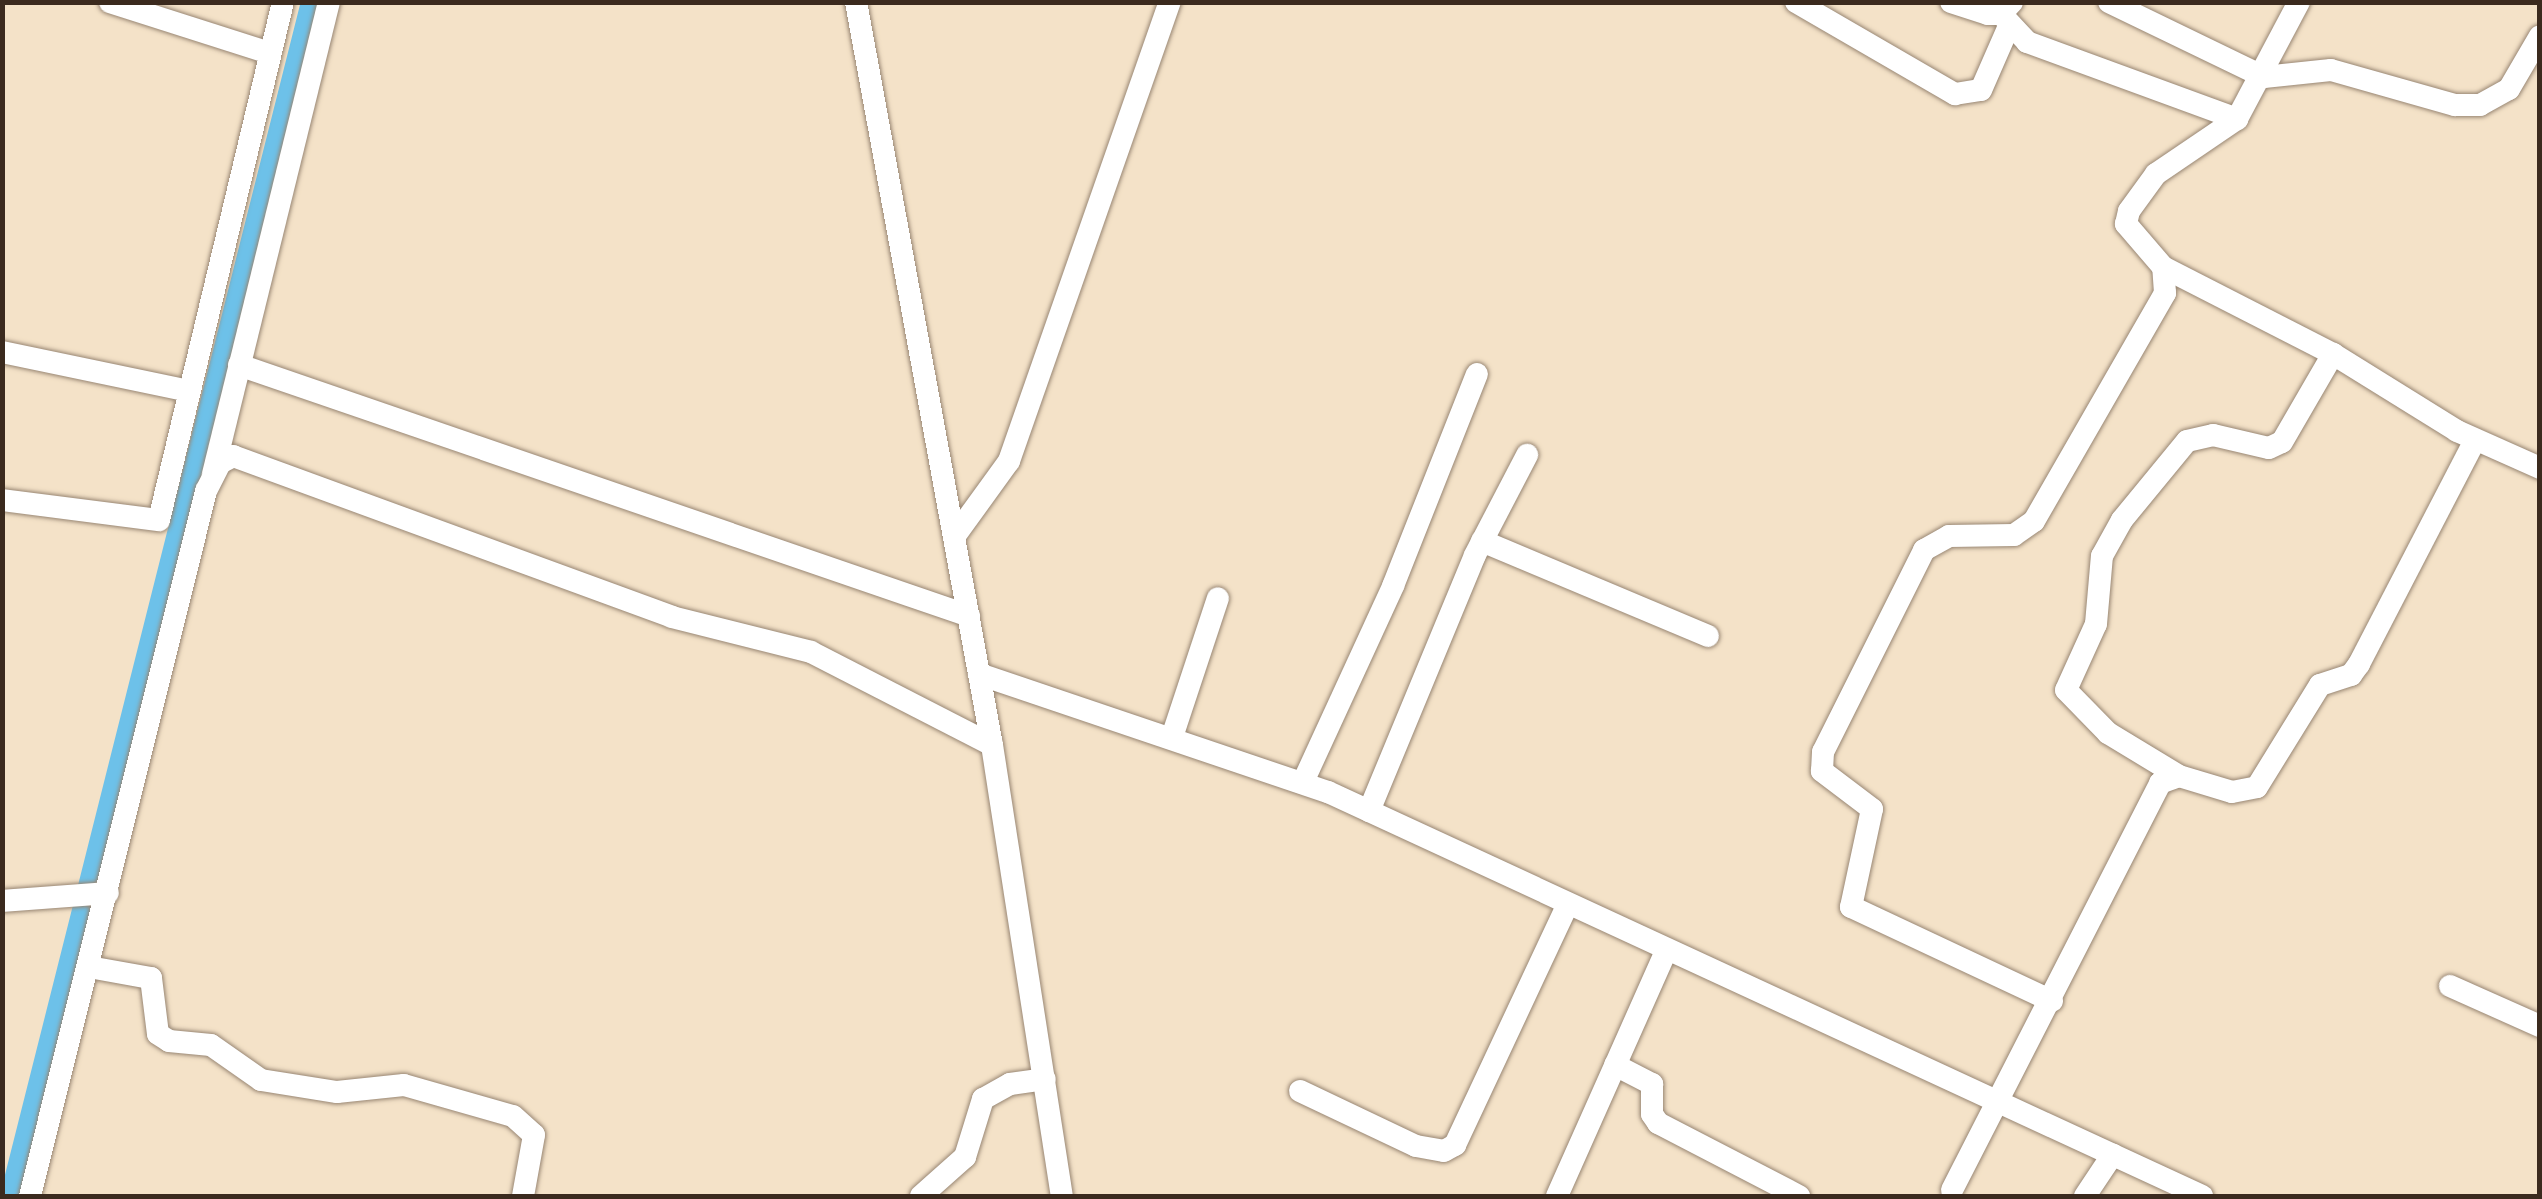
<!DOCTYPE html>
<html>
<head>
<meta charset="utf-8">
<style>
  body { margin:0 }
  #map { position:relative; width:2542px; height:1199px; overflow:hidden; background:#f4e2c8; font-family:Dekko,sans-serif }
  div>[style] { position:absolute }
  .canal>* { height:22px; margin:-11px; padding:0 11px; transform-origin:11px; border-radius:11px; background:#6dc1e9 }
  .roads { filter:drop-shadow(0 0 2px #988673) drop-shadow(0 0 2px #988673) }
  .minor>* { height:22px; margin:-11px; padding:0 11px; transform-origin:11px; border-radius:11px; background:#fff }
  span { translate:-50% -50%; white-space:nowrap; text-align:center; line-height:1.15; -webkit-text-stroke:8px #fbf7ec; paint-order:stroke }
  .frame { position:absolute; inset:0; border:5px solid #3b2a1e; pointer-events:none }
</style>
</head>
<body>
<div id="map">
  <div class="canal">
    <div style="left:11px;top:1196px;width:1231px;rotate:-75.85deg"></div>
  </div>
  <div class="roads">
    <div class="minor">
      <div style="left:110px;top:2px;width:168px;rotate:17.7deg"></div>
      <div style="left:856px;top:2px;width:755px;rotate:79.63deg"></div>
      <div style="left:992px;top:745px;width:456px;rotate:81.2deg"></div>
      <div style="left:1796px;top:2px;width:184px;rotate:30.1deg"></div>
      <div style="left:1955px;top:94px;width:26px;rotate:-9deg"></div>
      <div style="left:1981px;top:90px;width:70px;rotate:-66.4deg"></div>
      <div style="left:1951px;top:2px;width:39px;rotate:18deg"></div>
      <div style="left:1988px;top:14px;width:13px"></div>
      <div style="left:2001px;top:14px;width:16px;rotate:-47deg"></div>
      <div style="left:2109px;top:2px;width:172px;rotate:25.8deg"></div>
      <div style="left:2264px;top:77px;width:67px;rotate:-6deg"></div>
      <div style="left:2331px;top:70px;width:129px;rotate:15.8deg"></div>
      <div style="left:2455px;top:105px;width:25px"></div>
      <div style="left:2480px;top:105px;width:33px;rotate:-29deg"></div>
      <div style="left:2509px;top:89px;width:61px;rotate:-59.7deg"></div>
      <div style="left:2002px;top:15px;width:37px;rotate:47deg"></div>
      <div style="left:2027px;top:42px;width:224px;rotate:20.1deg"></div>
      <div style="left:2163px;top:267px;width:191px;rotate:27.1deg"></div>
      <div style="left:2333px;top:354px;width:146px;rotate:31.8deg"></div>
      <div style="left:2457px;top:431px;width:91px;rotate:24deg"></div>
      <div style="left:2px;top:352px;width:190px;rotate:11.8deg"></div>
      <div style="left:239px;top:365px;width:772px;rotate:18.97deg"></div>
      <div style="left:213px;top:474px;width:486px;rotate:-76.2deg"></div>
      <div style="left:2px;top:500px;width:158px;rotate:7.3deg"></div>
      <div style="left:159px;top:520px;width:533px;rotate:-76.54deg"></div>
      <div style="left:954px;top:537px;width:94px;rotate:-54.1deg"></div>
      <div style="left:1009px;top:461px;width:486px;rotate:-70.7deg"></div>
      <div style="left:1482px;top:541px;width:245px;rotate:22.8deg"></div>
      <div style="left:979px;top:674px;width:368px;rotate:18.7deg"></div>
      <div style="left:1328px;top:792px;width:963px;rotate:24.81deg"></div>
      <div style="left:1172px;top:737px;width:146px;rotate:-71.7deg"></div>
      <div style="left:2179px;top:776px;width:83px;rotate:-148.8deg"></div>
      <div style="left:2108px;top:733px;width:60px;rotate:-134.3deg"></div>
      <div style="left:2066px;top:690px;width:72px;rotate:-65.6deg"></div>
      <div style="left:2096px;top:624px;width:68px;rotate:-85deg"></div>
      <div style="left:2102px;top:556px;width:41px;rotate:-60.9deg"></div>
      <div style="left:2122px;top:520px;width:102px;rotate:-50.6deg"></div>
      <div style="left:2187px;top:441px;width:27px;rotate:-13deg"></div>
      <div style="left:2213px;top:435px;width:57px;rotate:13.1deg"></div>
      <div style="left:2269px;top:448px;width:14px;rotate:-25deg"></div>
      <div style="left:2282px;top:442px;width:102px;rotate:-59.9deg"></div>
      <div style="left:1303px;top:782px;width:216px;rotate:-65.3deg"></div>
      <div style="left:1393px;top:586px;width:228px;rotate:-68.4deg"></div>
      <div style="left:1369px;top:811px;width:277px;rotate:-67.5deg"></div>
      <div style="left:1475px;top:555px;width:113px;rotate:-62.5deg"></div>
      <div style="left:2px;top:901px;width:106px;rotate:-4.3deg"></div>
      <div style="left:89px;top:967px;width:63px;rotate:10.1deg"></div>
      <div style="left:151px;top:978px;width:56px;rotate:82.9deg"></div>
      <div style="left:158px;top:1034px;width:13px;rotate:32deg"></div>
      <div style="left:169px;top:1041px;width:42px;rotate:5.4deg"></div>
      <div style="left:211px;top:1045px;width:61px;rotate:35deg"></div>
      <div style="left:261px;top:1080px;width:77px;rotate:9deg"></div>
      <div style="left:337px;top:1092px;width:67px;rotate:-6deg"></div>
      <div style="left:404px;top:1085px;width:113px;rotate:15.9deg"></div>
      <div style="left:513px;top:1116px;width:28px;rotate:42deg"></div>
      <div style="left:534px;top:1135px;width:62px;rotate:100.2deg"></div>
      <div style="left:2450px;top:986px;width:98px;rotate:24deg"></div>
      <div style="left:2052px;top:1001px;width:222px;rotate:-154.9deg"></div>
      <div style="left:1851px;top:907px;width:100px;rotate:-77.9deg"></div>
      <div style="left:1872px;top:809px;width:63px;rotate:-142.8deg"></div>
      <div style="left:1822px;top:771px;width:19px;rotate:-87deg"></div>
      <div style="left:1823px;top:752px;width:226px;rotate:-63.4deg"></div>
      <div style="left:1924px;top:550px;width:29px;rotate:-29deg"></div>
      <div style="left:1949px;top:536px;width:65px;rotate:-0.9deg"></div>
      <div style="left:2014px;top:535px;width:24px;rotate:-35deg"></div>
      <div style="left:2034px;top:521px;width:263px;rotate:-60.1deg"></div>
      <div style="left:2165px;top:293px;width:26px;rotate:-94deg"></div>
      <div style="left:2163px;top:267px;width:57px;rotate:-130.7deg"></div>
      <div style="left:2126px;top:224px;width:13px;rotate:-77deg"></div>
      <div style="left:2129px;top:211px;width:46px;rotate:-53.9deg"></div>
      <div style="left:2156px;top:174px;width:98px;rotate:-34.2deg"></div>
      <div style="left:2237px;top:119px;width:132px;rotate:-62.1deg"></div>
      <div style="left:1615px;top:1065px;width:42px;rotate:27.2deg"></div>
      <div style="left:1652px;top:1084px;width:30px;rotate:90deg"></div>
      <div style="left:1652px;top:1114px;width:11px;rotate:56deg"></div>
      <div style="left:1658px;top:1123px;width:159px;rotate:27.4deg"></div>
      <div style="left:1300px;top:1091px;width:128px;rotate:25.4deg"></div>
      <div style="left:1416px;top:1146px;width:28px;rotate:10deg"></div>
      <div style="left:1444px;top:1151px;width:13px;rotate:-29deg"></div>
      <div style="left:1455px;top:1145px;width:266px;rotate:-64.9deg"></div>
      <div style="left:1952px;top:1190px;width:457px;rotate:-62.9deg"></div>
      <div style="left:2160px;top:783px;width:20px;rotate:-20deg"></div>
      <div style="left:2179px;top:776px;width:55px;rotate:16.8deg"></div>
      <div style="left:2232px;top:792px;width:25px;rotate:-11deg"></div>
      <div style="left:2257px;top:787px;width:120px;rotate:-58.3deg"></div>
      <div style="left:2320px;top:685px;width:33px;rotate:-18deg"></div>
      <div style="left:2351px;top:675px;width:14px;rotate:-54deg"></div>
      <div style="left:2359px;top:664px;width:252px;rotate:-62.6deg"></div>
      <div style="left:30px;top:1196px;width:727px;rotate:-75.98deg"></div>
      <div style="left:206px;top:491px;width:31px;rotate:-63deg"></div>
      <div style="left:220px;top:463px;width:15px;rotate:-28deg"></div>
      <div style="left:233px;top:456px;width:468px;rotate:20.1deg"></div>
      <div style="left:672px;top:617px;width:143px;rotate:14.1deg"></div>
      <div style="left:811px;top:652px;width:203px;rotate:27.2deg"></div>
      <div style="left:921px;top:1196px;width:59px;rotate:-41.6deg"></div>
      <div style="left:965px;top:1157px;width:61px;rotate:-72.8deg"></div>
      <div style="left:983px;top:1099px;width:31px;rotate:-29deg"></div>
      <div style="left:1010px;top:1084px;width:35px;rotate:-8deg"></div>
      <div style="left:1557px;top:1196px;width:270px;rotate:-66deg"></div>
      <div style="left:2085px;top:1196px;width:50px;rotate:-56.3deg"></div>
    </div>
  </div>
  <div class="frame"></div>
</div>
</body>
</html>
